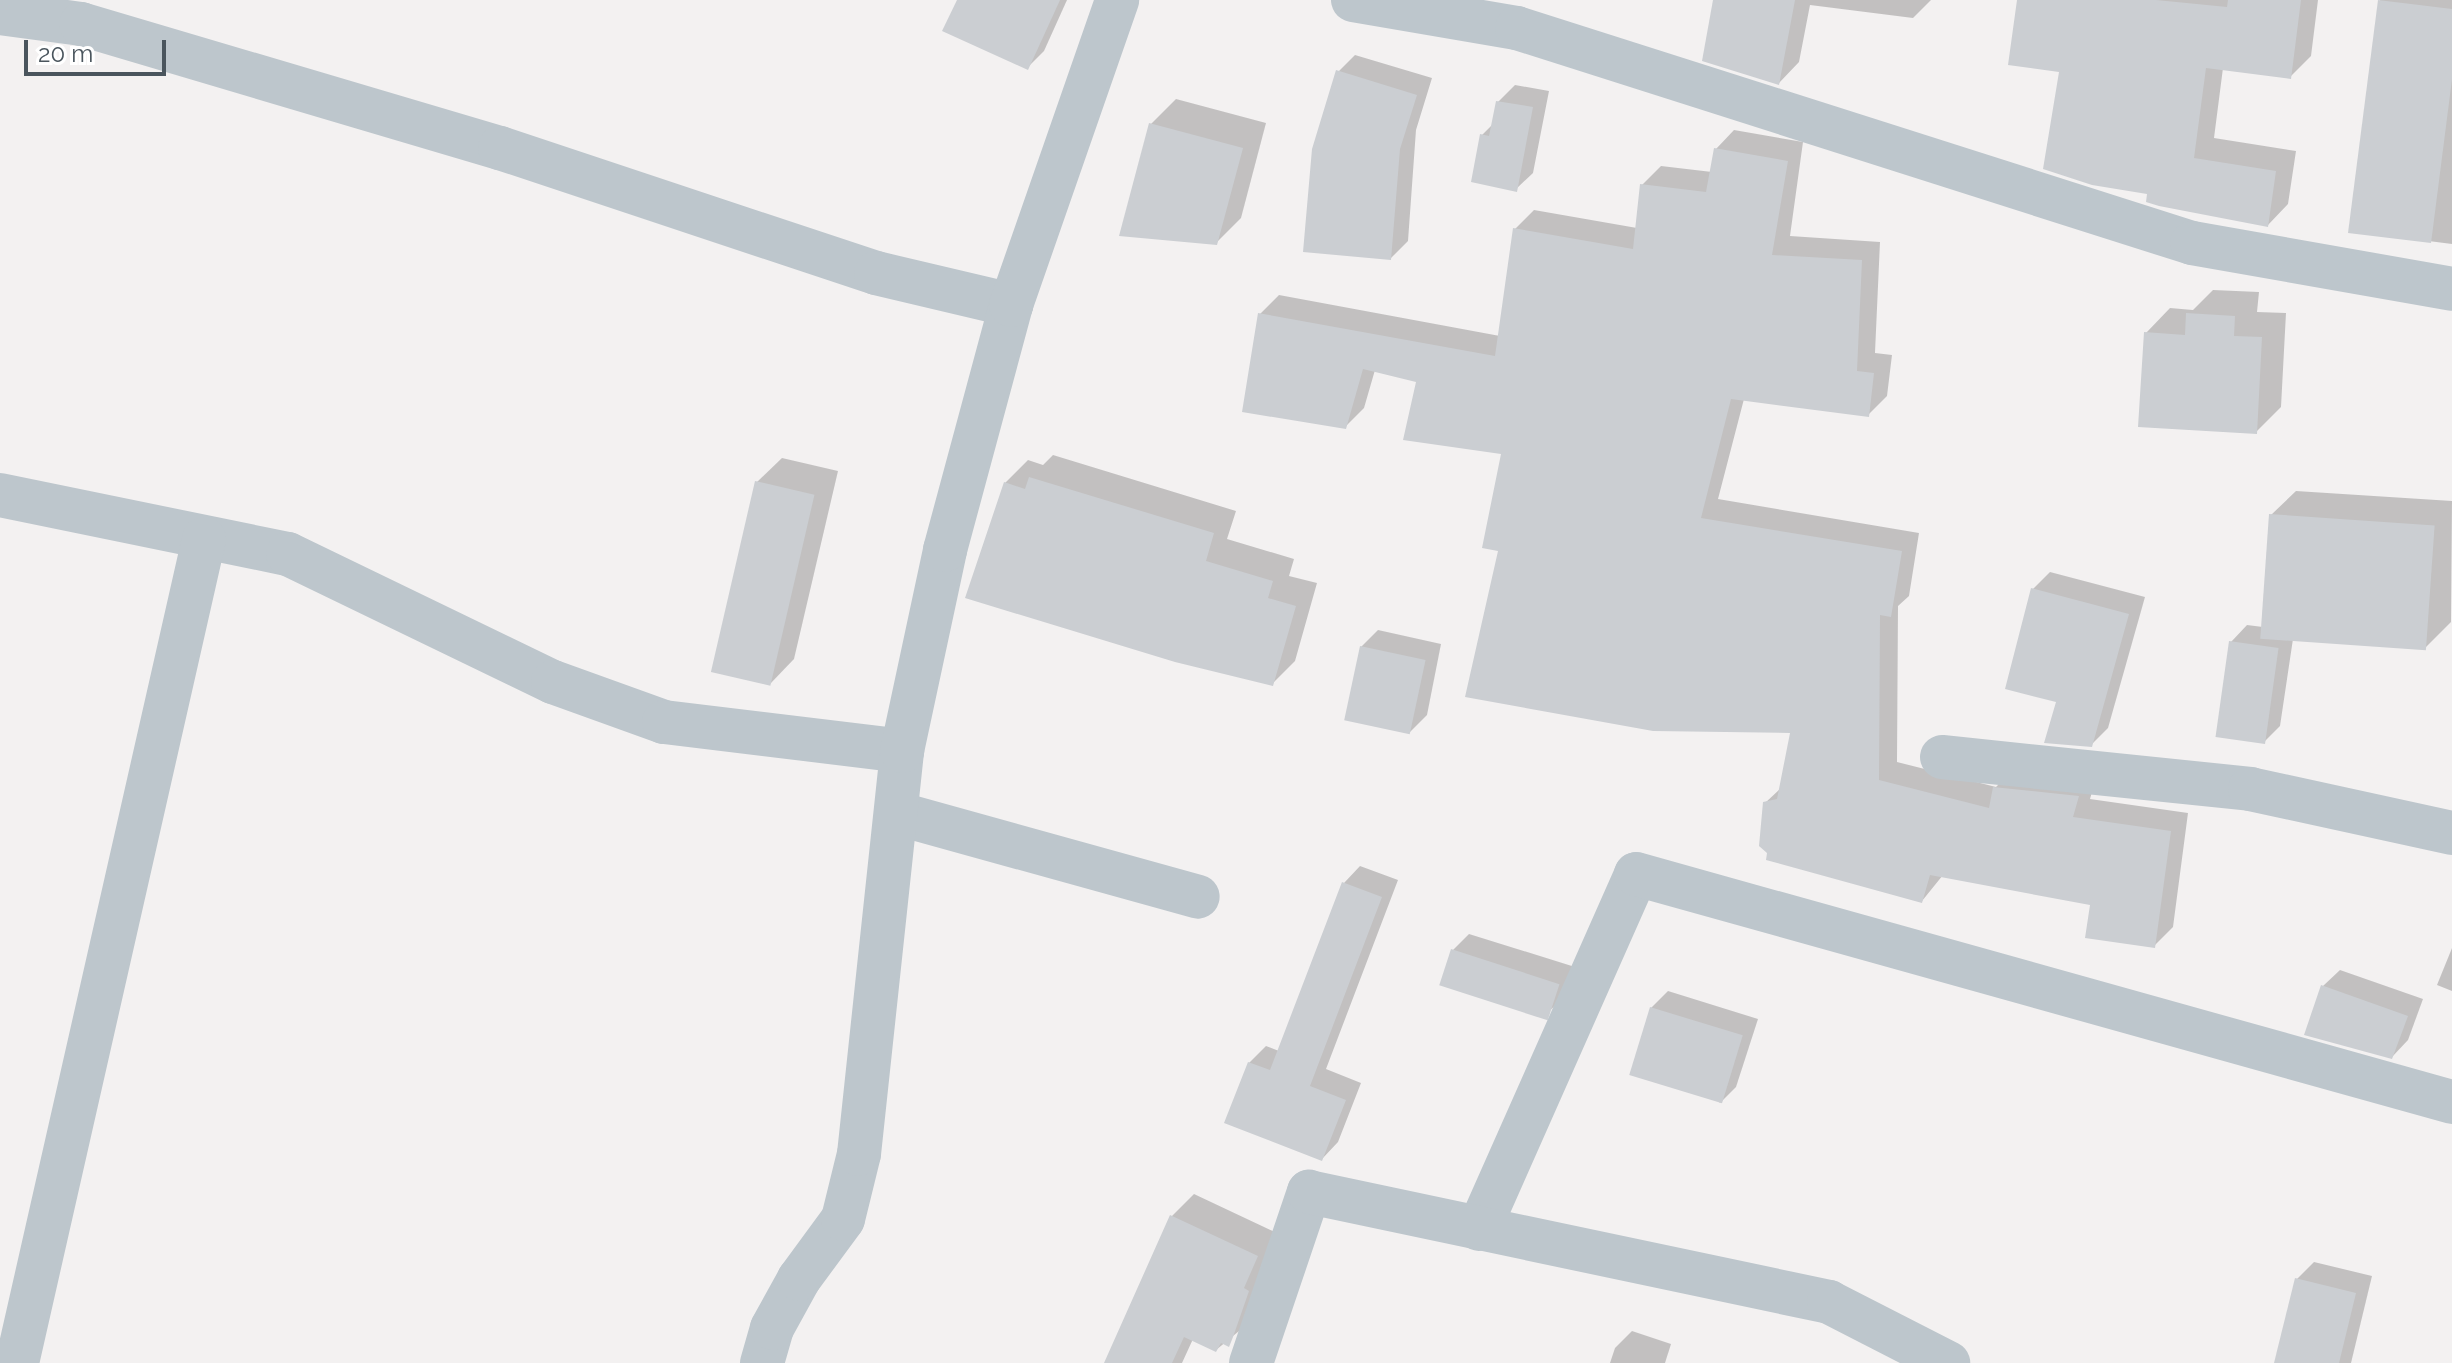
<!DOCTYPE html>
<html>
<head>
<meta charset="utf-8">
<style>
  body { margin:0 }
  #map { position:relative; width:2452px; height:1363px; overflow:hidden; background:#f3f1f1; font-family:Raleway,sans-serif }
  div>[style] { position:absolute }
  .shadow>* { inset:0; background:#0003 }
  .building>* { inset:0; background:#cbced2; transform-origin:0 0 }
  .minor>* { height:44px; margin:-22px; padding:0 22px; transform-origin:22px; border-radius:22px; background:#bdc6cc }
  span { translate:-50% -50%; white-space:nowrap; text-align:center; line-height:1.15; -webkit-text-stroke:6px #fff; paint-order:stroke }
  .scale { position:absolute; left:24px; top:40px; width:142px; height:36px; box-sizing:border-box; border:4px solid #4a555d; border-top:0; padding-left:10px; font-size:24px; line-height:28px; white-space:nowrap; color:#4a555d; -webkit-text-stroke:6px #fff; paint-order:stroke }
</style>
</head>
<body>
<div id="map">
  <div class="shadow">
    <div style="clip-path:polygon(959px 0,1067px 0,1044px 51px,1028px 67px)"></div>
    <div style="clip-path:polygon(1715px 0,1931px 0,1913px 18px,1810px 5px,1799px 62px,1779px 83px)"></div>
    <div style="clip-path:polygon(2019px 0,2318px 0,2311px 56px,2290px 77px,2223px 68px,2214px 138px,2296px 151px,2288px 204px,2268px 225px,2150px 192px)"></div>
    <div style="clip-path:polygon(2380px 0,2452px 0,2452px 244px,2350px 231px)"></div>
    <div style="clip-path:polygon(1355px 55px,1432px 78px,1416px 130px,1408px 241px,1391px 258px,1338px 72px)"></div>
    <div style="clip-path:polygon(1515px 85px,1549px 91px,1533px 173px,1516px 189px,1482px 135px,1494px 123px,1498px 102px)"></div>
    <div style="clip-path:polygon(1176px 99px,1266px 123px,1241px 218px,1216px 243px,1151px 124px)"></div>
    <div style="clip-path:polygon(1734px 130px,1803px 142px,1790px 236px,1880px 242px,1875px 353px,1892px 355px,1887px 396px,1868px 415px,1744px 399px,1718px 499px,1919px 533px,1909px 596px,1898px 606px,1897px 762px,1996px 787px,2014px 769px,2096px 778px,2090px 799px,2188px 813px,2173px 927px,2154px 946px,2092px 903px,1943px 875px,1922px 901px,1765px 803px,1782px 787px,1793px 731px,1500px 550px,1503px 452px,1418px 381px,1375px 370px,1364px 408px,1345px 427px,1260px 314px,1279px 295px,1500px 336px,1515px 229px,1534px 210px,1637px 228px,1642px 185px,1661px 166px,1712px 172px,1716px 149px)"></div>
    <div style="clip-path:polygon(2213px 290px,2259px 292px,2257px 312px,2286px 313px,2281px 407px,2256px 432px,2146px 333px,2170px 308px,2193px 310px)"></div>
    <div style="clip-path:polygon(1053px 455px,1236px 511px,1227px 539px,1294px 559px,1289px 576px,1317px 583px,1295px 661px,1272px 684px,1005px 483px,1028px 460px,1043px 465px)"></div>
    <div style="clip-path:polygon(782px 458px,838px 471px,794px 659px,770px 684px,757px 482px)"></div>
    <div style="clip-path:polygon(2296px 491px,2452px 501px,2451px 622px,2426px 647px,2293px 639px,2280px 726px,2263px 743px,2231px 642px,2247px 625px,2263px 627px,2271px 515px)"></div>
    <div style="clip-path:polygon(2050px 572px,2145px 597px,2108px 728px,2091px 745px,2058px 700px,2033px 589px)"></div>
    <div style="clip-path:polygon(1378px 630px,1441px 644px,1427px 715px,1410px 732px,1361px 647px)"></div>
    <div style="clip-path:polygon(1360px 866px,1398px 880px,1326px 1069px,1361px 1083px,1338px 1142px,1322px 1159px,1249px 1063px,1266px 1046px,1279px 1051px,1344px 883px)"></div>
    <div style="clip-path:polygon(1469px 934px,1575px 967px,1561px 1000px,1544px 1016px,1453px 950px)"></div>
    <div style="clip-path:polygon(2452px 948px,2452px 991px,2437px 985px)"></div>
    <div style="clip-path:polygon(2340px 970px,2423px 999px,2408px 1040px,2392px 1057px,2323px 986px)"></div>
    <div style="clip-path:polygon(1668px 991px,1758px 1019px,1736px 1087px,1720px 1103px,1651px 1008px)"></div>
    <div style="clip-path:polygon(1194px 1194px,1279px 1234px,1250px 1322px,1216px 1350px,1193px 1339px,1182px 1363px,1107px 1363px,1172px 1216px)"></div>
    <div style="clip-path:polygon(2314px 1262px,2372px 1276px,2351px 1363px,2276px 1363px,2297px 1279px)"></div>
    <div style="clip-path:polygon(1632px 1331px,1671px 1344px,1665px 1363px,1610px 1363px,1615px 1348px)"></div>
  </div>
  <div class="building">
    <div style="clip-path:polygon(957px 0,1060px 0,1028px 70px,942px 31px)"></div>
    <div style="clip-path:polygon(1713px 0,1795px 0,1779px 85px,1702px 61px)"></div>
    <div style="clip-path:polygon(2017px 0,2156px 0,2227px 7px,2228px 0,2301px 0,2291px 79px,2206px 68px,2194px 158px,2276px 171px,2268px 227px,2159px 206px,2146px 202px,2147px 194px,2092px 185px,2043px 169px,2059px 72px,2008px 65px)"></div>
    <div style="clip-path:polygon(2378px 0,2452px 9px,2452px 79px,2431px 243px,2348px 233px)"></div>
    <div style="clip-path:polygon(1336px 70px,1417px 95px,1400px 149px,1391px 260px,1303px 252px,1312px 149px)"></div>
    <div style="clip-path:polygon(1496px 101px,1533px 107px,1517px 192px,1471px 182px,1480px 134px,1489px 136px)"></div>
    <div style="clip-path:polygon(1149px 123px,1243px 148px,1217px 245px,1119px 236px)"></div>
    <div style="clip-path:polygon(1714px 148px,1788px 161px,1772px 255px,1862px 260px,1857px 371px,1874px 373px,1869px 417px,1731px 399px,1701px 518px,1902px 551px,1891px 617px,1880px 615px,1879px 780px,1989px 808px,1993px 787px,2079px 796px,2073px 817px,2171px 831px,2155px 948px,2085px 938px,2090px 905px,1930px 875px,1922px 903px,1766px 860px,1767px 853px,1759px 846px,1763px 802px,1777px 799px,1790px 733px,1653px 731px,1465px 697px,1498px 551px,1482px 548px,1501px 454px,1403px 440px,1416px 382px,1363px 369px,1346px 429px,1242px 412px,1258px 313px,1495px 356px,1513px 228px,1633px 249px,1640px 184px,1706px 192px)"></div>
    <div style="clip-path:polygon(2186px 313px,2235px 316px,2234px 336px,2262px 337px,2257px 434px,2138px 427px,2144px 332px,2185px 335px)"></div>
    <div style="clip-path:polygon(1029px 477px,1214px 533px,1206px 561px,1273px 581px,1268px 598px,1296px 606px,1273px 686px,1175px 662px,965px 598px,1004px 482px,1025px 489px)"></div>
    <div style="left:755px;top:481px;width:61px;height:196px;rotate:13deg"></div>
    <div style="left:2269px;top:514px;width:166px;height:125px;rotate:4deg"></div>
    <div style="clip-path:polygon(2031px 588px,2129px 614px,2092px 747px,2044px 743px,2056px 702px,2005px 689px)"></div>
    <div style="left:2229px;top:641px;width:50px;height:97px;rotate:8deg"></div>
    <div style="left:1360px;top:646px;width:67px;height:76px;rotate:12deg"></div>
    <div style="clip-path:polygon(1342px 882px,1382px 897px,1310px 1086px,1346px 1100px,1322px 1161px,1224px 1123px,1248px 1062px,1270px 1070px)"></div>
    <div style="left:1451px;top:949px;width:114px;height:38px;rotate:18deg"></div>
    <div style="clip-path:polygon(2321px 985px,2408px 1016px,2392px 1059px,2304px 1035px)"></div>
    <div style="left:1650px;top:1007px;width:97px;height:71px;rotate:17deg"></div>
    <div style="clip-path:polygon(1170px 1215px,1258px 1256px,1244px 1288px,1249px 1291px,1233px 1337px,1229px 1347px,1221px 1343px,1216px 1352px,1184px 1337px,1172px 1363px,1104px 1363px)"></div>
    <div style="clip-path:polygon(2295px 1278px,2356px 1293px,2339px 1363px,2274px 1363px)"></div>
  </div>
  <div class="minor">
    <div style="left:1353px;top:0;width:166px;rotate:9.7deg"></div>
    <div style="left:1517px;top:28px;width:708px;rotate:17.67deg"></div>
    <div style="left:2192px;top:243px;width:264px;rotate:10deg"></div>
    <div style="left:0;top:13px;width:82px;rotate:7.7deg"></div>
    <div style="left:81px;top:24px;width:437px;rotate:16.5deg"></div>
    <div style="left:500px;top:148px;width:396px;rotate:18.4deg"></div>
    <div style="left:876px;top:273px;width:139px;rotate:13.3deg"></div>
    <div style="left:0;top:495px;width:294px;rotate:11.6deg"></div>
    <div style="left:288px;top:554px;width:294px;rotate:25.8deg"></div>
    <div style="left:553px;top:682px;width:118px;rotate:19.8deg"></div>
    <div style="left:664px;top:722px;width:240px;rotate:6.9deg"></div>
    <div style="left:1942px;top:757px;width:310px;rotate:5.9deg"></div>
    <div style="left:2250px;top:789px;width:207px;rotate:12.3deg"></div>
    <div style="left:896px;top:813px;width:313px;rotate:15.5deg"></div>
    <div style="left:1479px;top:1229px;width:388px;rotate:-66.1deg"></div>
    <div style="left:1636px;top:874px;width:847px;rotate:15.61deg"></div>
    <div style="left:17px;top:1363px;width:845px;rotate:-77.21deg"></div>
    <div style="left:762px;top:1363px;width:36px;rotate:-74deg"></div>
    <div style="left:772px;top:1328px;width:56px;rotate:-61.1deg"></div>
    <div style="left:799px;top:1279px;width:74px;rotate:-53.7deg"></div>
    <div style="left:843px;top:1219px;width:67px;rotate:-76.2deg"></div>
    <div style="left:859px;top:1154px;width:405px;rotate:-83.9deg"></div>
    <div style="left:902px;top:751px;width:206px;rotate:-77.9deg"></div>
    <div style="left:945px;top:550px;width:254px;rotate:-74.9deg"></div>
    <div style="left:1011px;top:305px;width:323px;rotate:-70.8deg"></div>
    <div style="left:1251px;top:1363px;width:181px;rotate:-71.3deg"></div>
    <div style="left:1309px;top:1192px;width:532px;rotate:11.94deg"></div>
    <div style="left:1829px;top:1302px;width:134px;rotate:27.1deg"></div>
  </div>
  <div class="scale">20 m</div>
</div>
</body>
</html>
